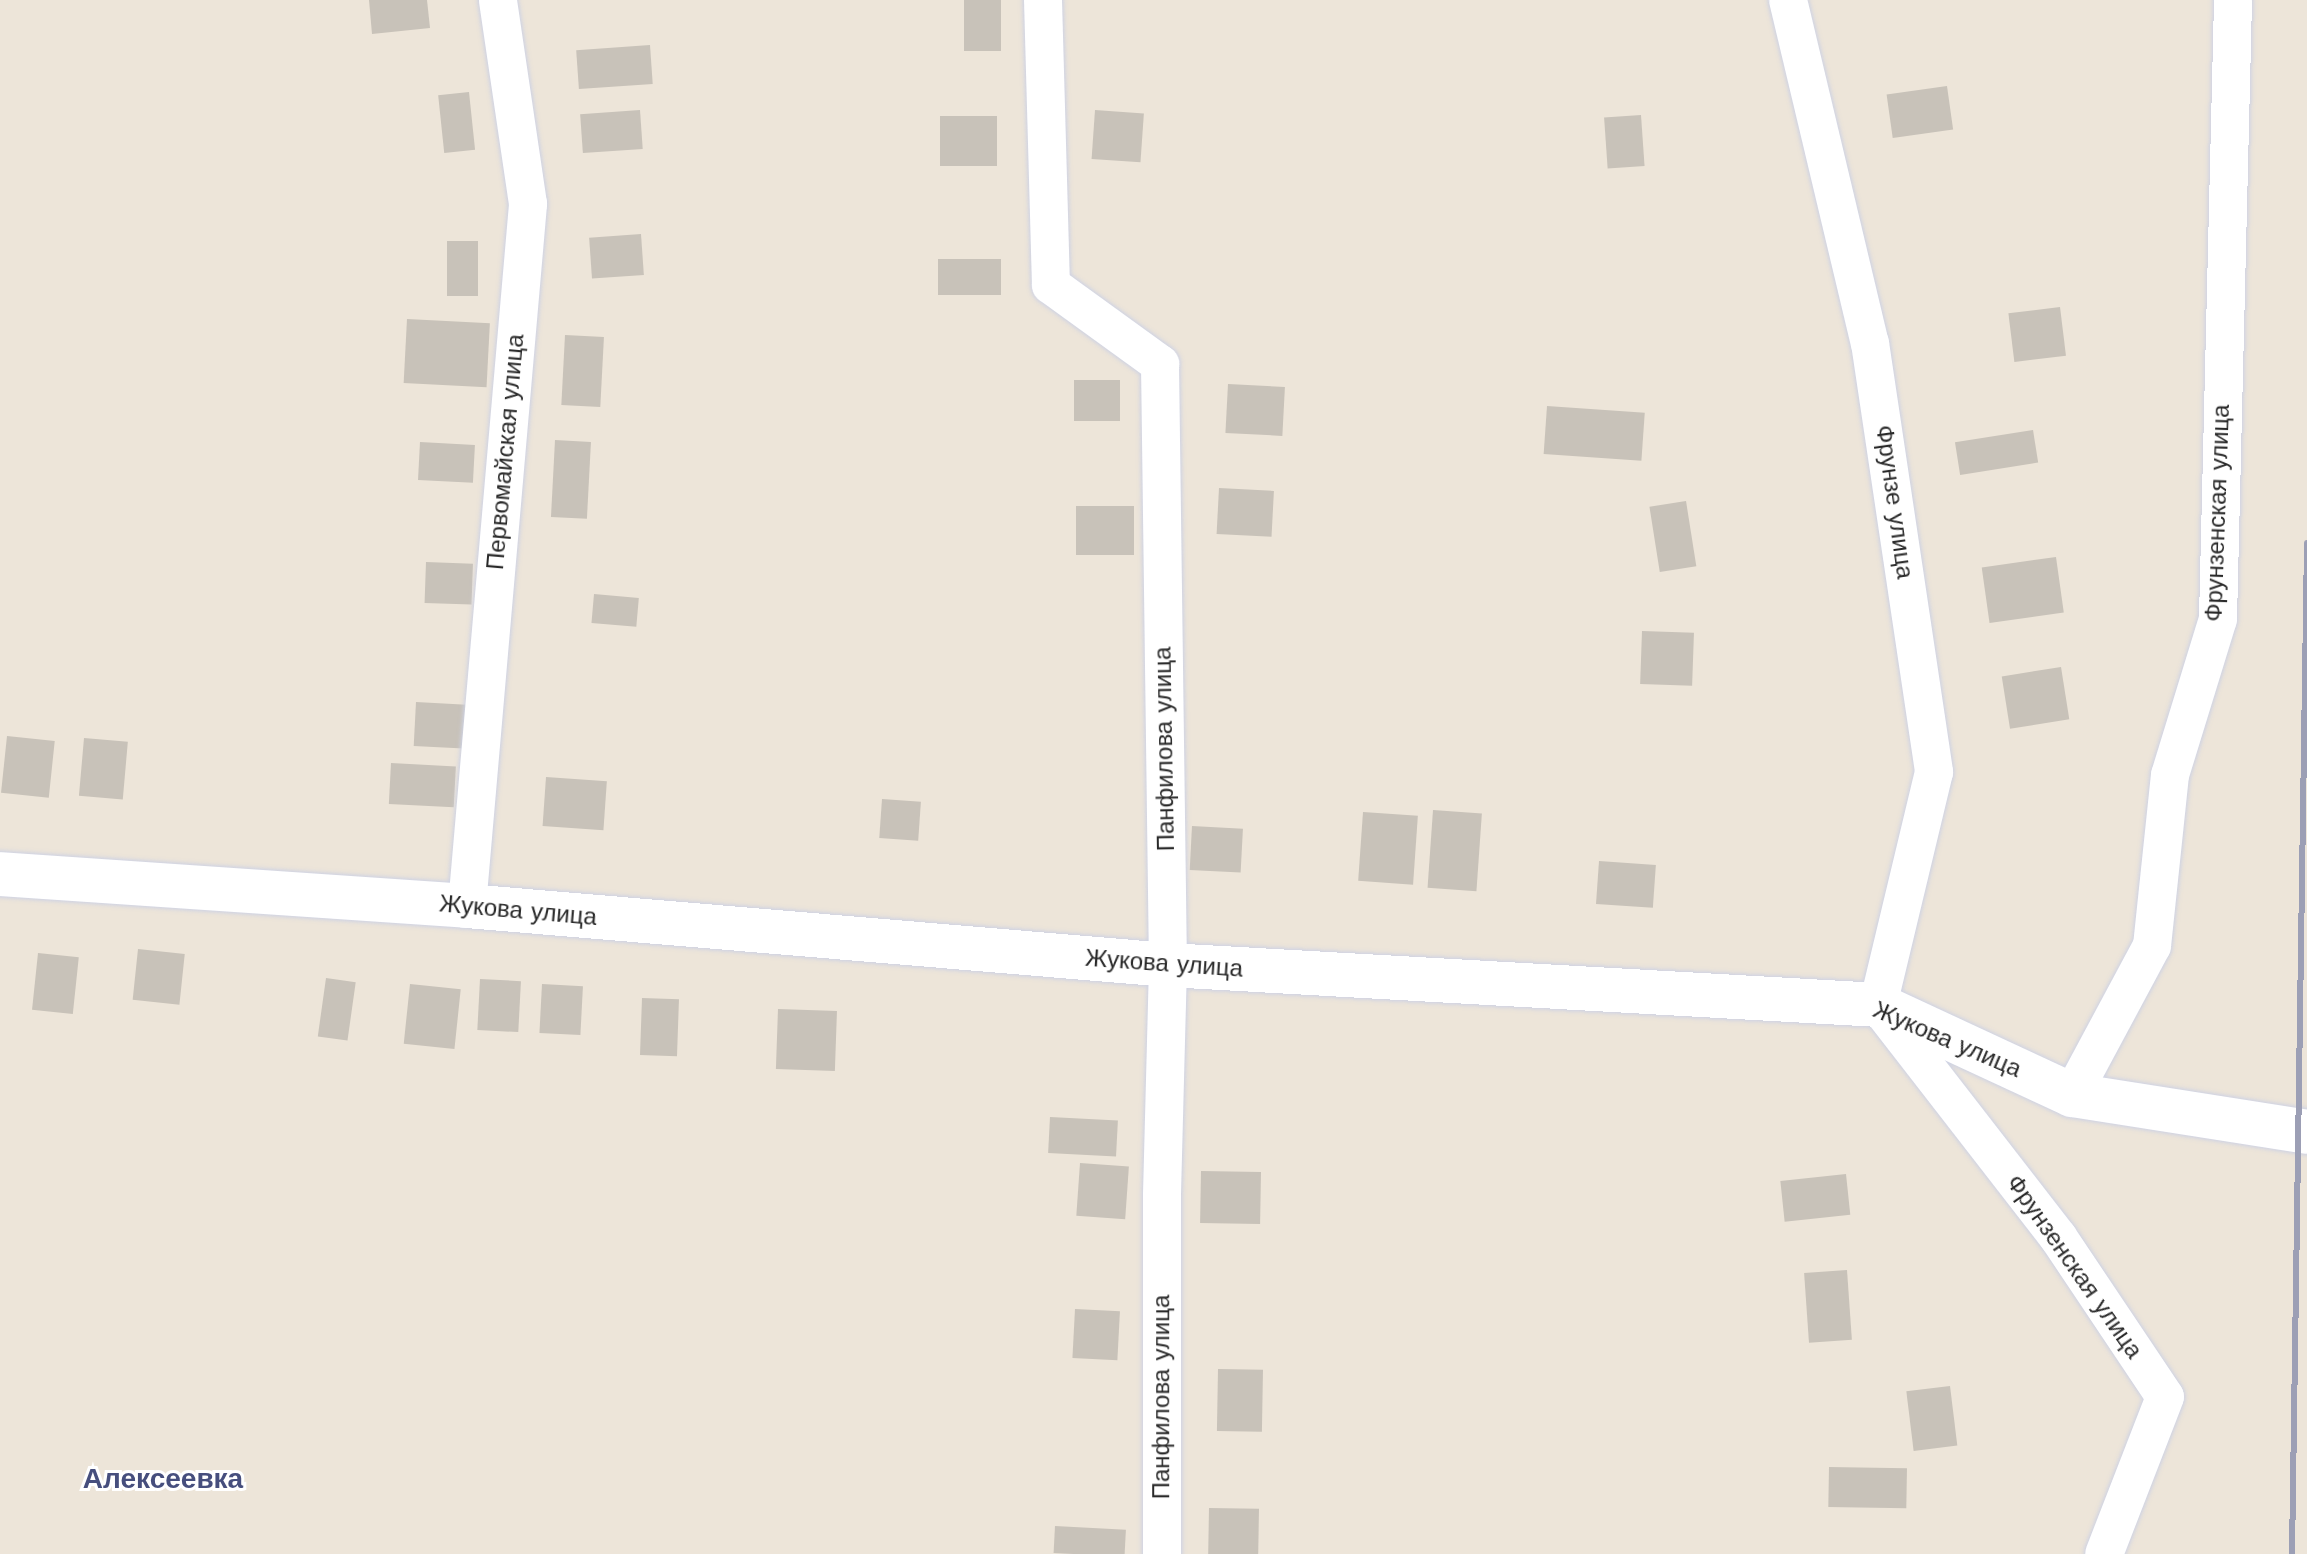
<!DOCTYPE html>
<html>
<head>
<meta charset="utf-8">
<style>
  body { margin:0 }
  #map { position:relative; width:2307px; height:1554px; overflow:hidden; background:#ede5d9; font-family:"Work Sans",sans-serif }
  div>[style] { position:absolute }
  .building>* { inset:0; background:#c8c2b9; transform-origin:0 0 }
  .roads { filter:drop-shadow(0 0 2px #ced2e3) drop-shadow(0 0 2px #ced2e3) }
  .minor>* { height:38px; margin:-19px; padding:0 19px; transform-origin:19px; border-radius:19px; background:#fff }
  .tertiary>* { height:44px; margin:-22px; padding:0 22px; transform-origin:22px; border-radius:22px; background:#fff }
  .rail>* { height:6px; margin:-3px; padding:0 3px; transform-origin:3px; border-radius:3px; background:#9c9fb5 }
  span { translate:-50% -50%; white-space:nowrap; text-align:center; line-height:1.15; -webkit-text-stroke:6px #fff; paint-order:stroke }
  .street-label { font-size:24px; color:#292929 }
  .quarter-label { font-size:28px; color:#464e7d; font-weight:700 }
</style>
</head>
<body>
<div id="map">
  <div class="building">
    <div style="clip-path:polygon(369px 0,427px 0,430px 28px,372px 34px)"></div>
    <div style="left:964px;top:0;width:37px;height:51px"></div>
    <div style="left:650px;top:45px;width:39px;height:74px;rotate:86deg"></div>
    <div style="left:1947px;top:86px;width:44px;height:61px;rotate:82deg"></div>
    <div style="left:469px;top:92px;width:58px;height:31px;rotate:84deg"></div>
    <div style="left:640px;top:110px;width:39px;height:60px;rotate:86deg"></div>
    <div style="left:1095px;top:110px;width:49px;height:49px;rotate:4deg"></div>
    <div style="left:1641px;top:115px;width:51px;height:37px;rotate:86deg"></div>
    <div style="left:940px;top:116px;width:57px;height:50px"></div>
    <div style="left:641px;top:234px;width:41px;height:52px;rotate:86deg"></div>
    <div style="left:447px;top:241px;width:31px;height:55px"></div>
    <div style="left:938px;top:259px;width:63px;height:36px"></div>
    <div style="left:2060px;top:307px;width:49px;height:52px;rotate:83deg"></div>
    <div style="left:407px;top:319px;width:83px;height:64px;rotate:3deg"></div>
    <div style="left:565px;top:335px;width:39px;height:70px;rotate:3deg"></div>
    <div style="left:1120px;top:380px;width:41px;height:46px;rotate:90deg"></div>
    <div style="left:1228px;top:384px;width:57px;height:49px;rotate:3deg"></div>
    <div style="left:1547px;top:406px;width:98px;height:48px;rotate:4deg"></div>
    <div style="left:2033px;top:430px;width:33px;height:79px;rotate:81deg"></div>
    <div style="left:555px;top:440px;width:36px;height:77px;rotate:3deg"></div>
    <div style="left:420px;top:442px;width:55px;height:38px;rotate:3deg"></div>
    <div style="left:1219px;top:488px;width:55px;height:46px;rotate:3deg"></div>
    <div style="left:1686px;top:501px;width:66px;height:37px;rotate:81deg"></div>
    <div style="left:1076px;top:506px;width:58px;height:49px"></div>
    <div style="left:2056px;top:557px;width:56px;height:75px;rotate:82deg"></div>
    <div style="left:426px;top:562px;width:47px;height:41px;rotate:2deg"></div>
    <div style="left:594px;top:594px;width:45px;height:29px;rotate:5deg"></div>
    <div style="left:1642px;top:631px;width:52px;height:53px;rotate:2deg"></div>
    <div style="left:2061px;top:667px;width:53px;height:60px;rotate:81deg"></div>
    <div style="left:416px;top:702px;width:60px;height:44px;rotate:3deg"></div>
    <div style="left:7px;top:736px;width:48px;height:57px;rotate:6deg"></div>
    <div style="left:84px;top:738px;width:44px;height:58px;rotate:5deg"></div>
    <div style="left:391px;top:763px;width:65px;height:41px;rotate:3deg"></div>
    <div style="left:546px;top:777px;width:61px;height:49px;rotate:4deg"></div>
    <div style="left:882px;top:799px;width:39px;height:39px;rotate:4deg"></div>
    <div style="left:1433px;top:810px;width:49px;height:78px;rotate:4deg"></div>
    <div style="left:1363px;top:812px;width:55px;height:69px;rotate:4deg"></div>
    <div style="left:1192px;top:826px;width:51px;height:44px;rotate:3deg"></div>
    <div style="left:1599px;top:861px;width:57px;height:43px;rotate:4deg"></div>
    <div style="left:138px;top:949px;width:47px;height:51px;rotate:6deg"></div>
    <div style="left:38px;top:953px;width:41px;height:57px;rotate:6deg"></div>
    <div style="left:326px;top:978px;width:30px;height:59px;rotate:8deg"></div>
    <div style="left:480px;top:979px;width:41px;height:51px;rotate:3deg"></div>
    <div style="left:410px;top:984px;width:51px;height:60px;rotate:6deg"></div>
    <div style="left:542px;top:984px;width:41px;height:49px;rotate:3deg"></div>
    <div style="left:642px;top:998px;width:37px;height:57px;rotate:2deg"></div>
    <div style="left:778px;top:1009px;width:59px;height:60px;rotate:2deg"></div>
    <div style="left:1050px;top:1117px;width:68px;height:36px;rotate:3deg"></div>
    <div style="left:1080px;top:1163px;width:49px;height:53px;rotate:4deg"></div>
    <div style="left:1201px;top:1171px;width:60px;height:52px;rotate:1deg"></div>
    <div style="left:1846px;top:1174px;width:41px;height:66px;rotate:84deg"></div>
    <div style="left:1847px;top:1270px;width:70px;height:43px;rotate:86deg"></div>
    <div style="left:1075px;top:1309px;width:45px;height:49px;rotate:3deg"></div>
    <div style="left:1218px;top:1369px;width:45px;height:62px;rotate:1deg"></div>
    <div style="left:1950px;top:1386px;width:60px;height:44px;rotate:83deg"></div>
    <div style="left:1829px;top:1467px;width:78px;height:40px;rotate:1deg"></div>
    <div style="left:1209px;top:1508px;width:50px;height:46px;rotate:1deg"></div>
    <div style="left:1055px;top:1526px;width:71px;height:27px;rotate:3deg"></div>
  </div>
  <div class="roads">
    <div class="minor">
      <div style="left:1043px;top:0;width:285px;rotate:88.4deg"></div>
      <div style="left:1051px;top:285px;width:135px;rotate:35.9deg"></div>
      <div style="left:1160px;top:364px;width:601px;rotate:89.24deg"></div>
      <div style="left:1168px;top:965px;width:230px;rotate:91.5deg"></div>
      <div style="left:1162px;top:1195px;width:359px;rotate:90deg"></div>
      <div style="left:1788px;top:0;width:353px;rotate:76.6deg"></div>
      <div style="left:1870px;top:343px;width:434px;rotate:81.5deg"></div>
      <div style="left:1934px;top:772px;width:240px;rotate:103.5deg"></div>
      <div style="left:1878px;top:1005px;width:294px;rotate:52.2deg"></div>
      <div style="left:2058px;top:1237px;width:192px;rotate:56.2deg"></div>
      <div style="left:2165px;top:1397px;width:168px;rotate:111.2deg"></div>
      <div style="left:467px;top:906px;width:705px;rotate:-85.03deg"></div>
      <div style="left:528px;top:204px;width:206px;rotate:-98.4deg"></div>
      <div style="left:2072px;top:1095px;width:169px;rotate:-61.8deg"></div>
      <div style="left:2152px;top:946px;width:172px;rotate:-84deg"></div>
      <div style="left:2170px;top:775px;width:163px;rotate:-72.9deg"></div>
      <div style="left:2218px;top:619px;width:619px;rotate:-88.61deg"></div>
    </div>
    <div class="tertiary">
      <div style="left:0;top:874px;width:468px;rotate:3.9deg"></div>
      <div style="left:467px;top:906px;width:703px;rotate:4.81deg"></div>
      <div style="left:1168px;top:965px;width:711px;rotate:3.22deg"></div>
      <div style="left:1878px;top:1005px;width:214px;rotate:24.9deg"></div>
      <div style="left:2072px;top:1095px;width:238px;rotate:8.9deg"></div>
    </div>
  </div>
  <div class="rail">
    <div style="left:2292px;top:1554px;width:1011px;rotate:-89.15deg"></div>
  </div>
  <div class="street-label">
    <span style="left:506px;top:452px;rotate:-85deg">Первомайская улица</span>
    <span style="left:1894px;top:502px;rotate:82deg">Фрунзе улица</span>
    <span style="left:2218px;top:513px;rotate:-88deg">Фрунзенская улица</span>
    <span style="left:1165px;top:749px;rotate:-91deg">Панфилова улица</span>
    <span style="left:518px;top:911px;rotate:5deg">Жукова улица</span>
    <span style="left:1164px;top:964px;rotate:4deg">Жукова улица</span>
    <span style="left:1947px;top:1040px;rotate:23deg">Жукова улица</span>
    <span style="left:2074px;top:1267px;rotate:55deg">Фрунзенская улица</span>
    <span style="left:1162px;top:1397px;rotate:-90deg">Панфилова улица</span>
  </div>
  <div class="quarter-label">
    <span style="left:163px;top:1479px">Алексеевка</span>
  </div>
</div>
</body>
</html>
